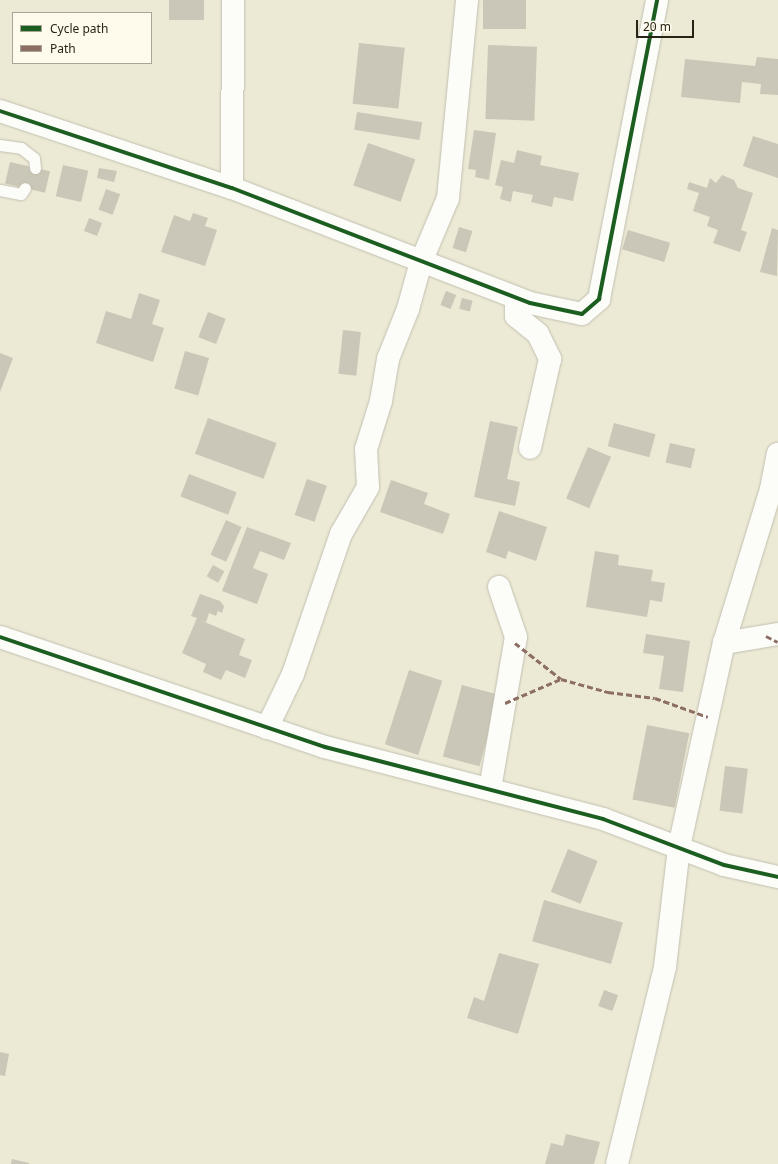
<!DOCTYPE html>
<html>
<head>
<meta charset="utf-8">
<style>
  body { margin:0 }
  #map { position:relative; width:778px; height:1164px; overflow:hidden; background:#ece9d5; font-family:"Noto Sans",sans-serif }
  div>[style] { position:absolute }
  .building>* { inset:0; background:#cac7b8; transform-origin:0 0 }
  .roads { filter:drop-shadow(0 0 1px #c2c0b0) drop-shadow(0 0 1px #c2c0b0) }
  .lane>* { height:11px; margin:-5.5px; padding:0 5.5px; transform-origin:5.5px; border-radius:5.5px; background:#fcfcf9 }
  .street>* { height:22px; margin:-11px; padding:0 11px; transform-origin:11px; border-radius:11px; background:#fcfcf9 }
  .quiet>* { height:3px; margin-top:-1.5px; transform-origin:0; background:repeating-linear-gradient(90deg,#8d6e63 0 6px,transparent 0 9px) }
  .cycleway>* { height:4px; margin:-2px; padding:0 2px; transform-origin:2px; border-radius:2px; background:#1b5e20 }
  span { translate:-50% -50%; white-space:nowrap; text-align:center; line-height:1.15; -webkit-text-stroke:3.5px #fefbed; paint-order:stroke }
  .legend { position:absolute; left:12px; top:12px; width:140px; height:52px; box-sizing:border-box; background:#fefbed; border:1px solid #a8a597; margin:0; padding:5px 7px; list-style:none; font-size:12px; color:#272417 }
  .legend li { display:flex; align-items:center; gap:8px; height:20px }
  .legend b { width:20px; border:1px solid #a8a597 }
  .scale { position:absolute; left:636px; top:20px; width:58px; height:18px; box-sizing:border-box; border:2px solid #272417; border-top:0; padding-left:5px; font-size:12px; line-height:14px; white-space:nowrap; color:#272417; -webkit-text-stroke:3px #fefbed; paint-order:stroke }
</style>
</head>
<body>
<div id="map">
  <div class="building">
    <div style="left:169px;top:0;width:35px;height:20px"></div>
    <div style="left:483px;top:0;width:43px;height:29px"></div>
    <div style="left:359px;top:43px;width:46px;height:61px;rotate:6deg"></div>
    <div style="left:488px;top:45px;width:49px;height:74px;rotate:2deg"></div>
    <div style="clip-path:polygon(757px 57px,778px 59px,778px 95px,760px 94px,761px 84px,742px 82px,740px 103px,681px 97px,685px 59px,755px 66px)"></div>
    <div style="left:357px;top:112px;width:66px;height:18px;rotate:9deg"></div>
    <div style="clip-path:polygon(474px 130px,496px 133px,489px 180px,475px 177px,476px 170px,468px 169px)"></div>
    <div style="clip-path:polygon(753px 136px,778px 144px,778px 178px,743px 166px)"></div>
    <div style="left:368px;top:143px;width:50px;height:45px;rotate:19deg"></div>
    <div style="clip-path:polygon(517px 150px,542px 156px,540px 165px,579px 173px,573px 201px,554px 197px,552px 207px,531px 202px,533px 195px,513px 191px,511px 202px,500px 199px,503px 187px,495px 185px,501px 160px,514px 163px)"></div>
    <div style="left:10px;top:162px;width:41px;height:22px;rotate:13deg"></div>
    <div style="left:63px;top:165px;width:26px;height:32px;rotate:13deg"></div>
    <div style="clip-path:polygon(99px 168px,117px 171px,114px 182px,97px 178px)"></div>
    <div style="clip-path:polygon(722px 175px,734px 180px,738px 188px,753px 193px,741px 230px,747px 232px,740px 252px,713px 243px,718px 230px,707px 226px,710px 217px,693px 211px,699px 193px,687px 189px,689px 182px,707px 188px,710px 178px,716px 183px)"></div>
    <div style="left:106px;top:189px;width:15px;height:22px;rotate:20deg"></div>
    <div style="clip-path:polygon(193px 213px,208px 218px,205px 226px,217px 230px,205px 266px,161px 252px,174px 215px,190px 221px)"></div>
    <div style="left:89px;top:218px;width:14px;height:14px;rotate:21deg"></div>
    <div style="left:459px;top:227px;width:14px;height:22px;rotate:17deg"></div>
    <div style="clip-path:polygon(772px 228px,778px 230px,777px 276px,760px 272px)"></div>
    <div style="left:628px;top:230px;width:44px;height:20px;rotate:17deg"></div>
    <div style="left:446px;top:291px;width:11px;height:15px;rotate:22deg"></div>
    <div style="clip-path:polygon(139px 293px,160px 300px,152px 324px,164px 328px,153px 362px,96px 343px,106px 311px,131px 319px)"></div>
    <div style="left:462px;top:298px;width:11px;height:11px;rotate:15deg"></div>
    <div style="left:208px;top:312px;width:19px;height:27px;rotate:21deg"></div>
    <div style="left:343px;top:330px;width:18px;height:44px;rotate:6deg"></div>
    <div style="left:185px;top:351px;width:25px;height:39px;rotate:16deg"></div>
    <div style="clip-path:polygon(0 353px,13px 358px,0 392px)"></div>
    <div style="left:208px;top:418px;width:73px;height:38px;rotate:20deg"></div>
    <div style="clip-path:polygon(490px 421px,518px 427px,507px 479px,520px 482px,515px 506px,474px 497px)"></div>
    <div style="left:614px;top:423px;width:43px;height:24px;rotate:15deg"></div>
    <div style="left:670px;top:443px;width:26px;height:20px;rotate:13deg"></div>
    <div style="left:588px;top:447px;width:25px;height:56px;rotate:23deg"></div>
    <div style="left:189px;top:474px;width:51px;height:24px;rotate:21deg"></div>
    <div style="left:307px;top:479px;width:21px;height:38px;rotate:19deg"></div>
    <div style="clip-path:polygon(391px 480px,428px 493px,424px 504px,450px 514px,443px 534px,380px 512px)"></div>
    <div style="clip-path:polygon(499px 511px,547px 527px,536px 561px,508px 551px,506px 559px,486px 552px)"></div>
    <div style="left:226px;top:520px;width:17px;height:38px;rotate:24deg"></div>
    <div style="clip-path:polygon(247px 527px,291px 543px,284px 560px,260px 551px,253px 568px,268px 574px,257px 604px,222px 591px)"></div>
    <div style="clip-path:polygon(595px 551px,619px 555px,618px 565px,653px 570px,651px 581px,665px 583px,662px 602px,650px 600px,647px 617px,586px 607px)"></div>
    <div style="left:213px;top:565px;width:13px;height:13px;rotate:29deg"></div>
    <div style="clip-path:polygon(200px 594px,220px 601px,224px 606px,222px 613px,218px 611px,216px 616px,209px 613px,206px 622px,200px 620px,245px 639px,239px 655px,252px 660px,245px 678px,226px 670px,221px 680px,203px 672px,206px 664px,182px 653px,197px 618px,191px 616px)"></div>
    <div style="clip-path:polygon(646px 634px,690px 641px,683px 692px,659px 689px,664px 656px,643px 653px)"></div>
    <div style="left:409px;top:670px;width:35px;height:78px;rotate:18deg"></div>
    <div style="left:462px;top:685px;width:38px;height:74px;rotate:15deg"></div>
    <div style="left:647px;top:725px;width:43px;height:76px;rotate:11deg"></div>
    <div style="left:725px;top:766px;width:23px;height:45px;rotate:7deg"></div>
    <div style="left:568px;top:849px;width:32px;height:46px;rotate:22deg"></div>
    <div style="left:544px;top:900px;width:82px;height:43px;rotate:16deg"></div>
    <div style="clip-path:polygon(499px 953px,539px 964px,518px 1034px,467px 1018px,474px 997px,484px 1001px)"></div>
    <div style="left:604px;top:990px;width:15px;height:17px;rotate:20deg"></div>
    <div style="clip-path:polygon(0 1052px,9px 1054px,5px 1076px,0 1075px)"></div>
    <div style="clip-path:polygon(566px 1134px,600px 1142px,594px 1164px,545px 1164px,551px 1143px,563px 1146px)"></div>
    <div style="clip-path:polygon(12px 1159px,29px 1163px,29px 1164px,11px 1164px)"></div>
  </div>
  <div class="roads">
    <div class="lane">
      <div style="left:0;top:145px;width:21px;rotate:8deg"></div>
      <div style="left:21px;top:148px;width:16px;rotate:38deg"></div>
      <div style="left:34px;top:158px;width:10px;rotate:84deg"></div>
      <div style="left:0;top:190px;width:21px;rotate:11deg"></div>
      <div style="left:21px;top:194px;width:7px;rotate:-56deg"></div>
    </div>
    <div class="street">
      <div style="left:0;top:111px;width:244px;rotate:18.4deg"></div>
      <div style="left:232px;top:188px;width:319px;rotate:21.1deg"></div>
      <div style="left:530px;top:303px;width:53px;rotate:11.9deg"></div>
      <div style="left:582px;top:314px;width:23px;rotate:-41deg"></div>
      <div style="left:599px;top:299px;width:305px;rotate:-79deg"></div>
      <div style="left:232px;top:188px;width:188px;rotate:-89.7deg"></div>
      <div style="left:516px;top:298px;width:18px;rotate:90deg"></div>
      <div style="left:516px;top:316px;width:28px;rotate:39deg"></div>
      <div style="left:538px;top:334px;width:28px;rotate:64deg"></div>
      <div style="left:550px;top:359px;width:91px;rotate:102.7deg"></div>
      <div style="left:0;top:637px;width:343px;rotate:18.7deg"></div>
      <div style="left:325px;top:747px;width:287px;rotate:14.5deg"></div>
      <div style="left:603px;top:819px;width:129px;rotate:20.8deg"></div>
      <div style="left:724px;top:865px;width:55px;rotate:12.5deg"></div>
      <div style="left:724px;top:643px;width:55px;rotate:-9.5deg"></div>
      <div style="left:267px;top:728px;width:60px;rotate:-64.3deg"></div>
      <div style="left:293px;top:674px;width:148px;rotate:-71.1deg"></div>
      <div style="left:341px;top:534px;width:54px;rotate:-60.1deg"></div>
      <div style="left:368px;top:487px;width:38px;rotate:-93deg"></div>
      <div style="left:366px;top:449px;width:50px;rotate:-72.6deg"></div>
      <div style="left:381px;top:401px;width:43px;rotate:-80.5deg"></div>
      <div style="left:388px;top:359px;width:54px;rotate:-68.2deg"></div>
      <div style="left:408px;top:309px;width:49px;rotate:-74.5deg"></div>
      <div style="left:421px;top:262px;width:69px;rotate:-67.1deg"></div>
      <div style="left:448px;top:198px;width:199px;rotate:-84.5deg"></div>
      <div style="left:490px;top:789px;width:154px;rotate:-80.3deg"></div>
      <div style="left:516px;top:637px;width:53px;rotate:-108.8deg"></div>
      <div style="left:617px;top:1164px;width:203px;rotate:-76.3deg"></div>
      <div style="left:665px;top:967px;width:121px;rotate:-83.3deg"></div>
      <div style="left:679px;top:847px;width:209px;rotate:-77.6deg"></div>
      <div style="left:724px;top:643px;width:161px;rotate:-73deg"></div>
      <div style="left:771px;top:489px;width:36px;rotate:-79deg"></div>
    </div>
  </div>
  <div class="quiet">
    <div style="left:766px;top:636px;width:13px;rotate:27deg"></div>
    <div style="left:515px;top:643px;width:58px;rotate:38deg"></div>
    <div style="left:561px;top:679px;width:49px;rotate:15.5deg"></div>
    <div style="left:608px;top:692px;width:47px;rotate:7.3deg"></div>
    <div style="left:655px;top:698px;width:56px;rotate:19.7deg"></div>
    <div style="left:505px;top:703px;width:61px;rotate:-23.2deg"></div>
  </div>
  <div class="cycleway">
    <div style="left:0;top:111px;width:244px;rotate:18.4deg"></div>
    <div style="left:232px;top:188px;width:319px;rotate:21.1deg"></div>
    <div style="left:530px;top:303px;width:53px;rotate:11.9deg"></div>
    <div style="left:582px;top:314px;width:23px;rotate:-41deg"></div>
    <div style="left:599px;top:299px;width:305px;rotate:-79deg"></div>
    <div style="left:0;top:637px;width:343px;rotate:18.7deg"></div>
    <div style="left:325px;top:747px;width:287px;rotate:14.5deg"></div>
    <div style="left:603px;top:819px;width:129px;rotate:20.8deg"></div>
    <div style="left:724px;top:865px;width:55px;rotate:12.5deg"></div>
  </div>
  <ul class="legend">
  <li><b style="height:5px;background:#1b5e20"></b>Cycle path</li>
  <li><b style="height:5px;background:#8d6e63"></b>Path</li>
  </ul>
  <div class="scale">20 m</div>
</div>
</body>
</html>
